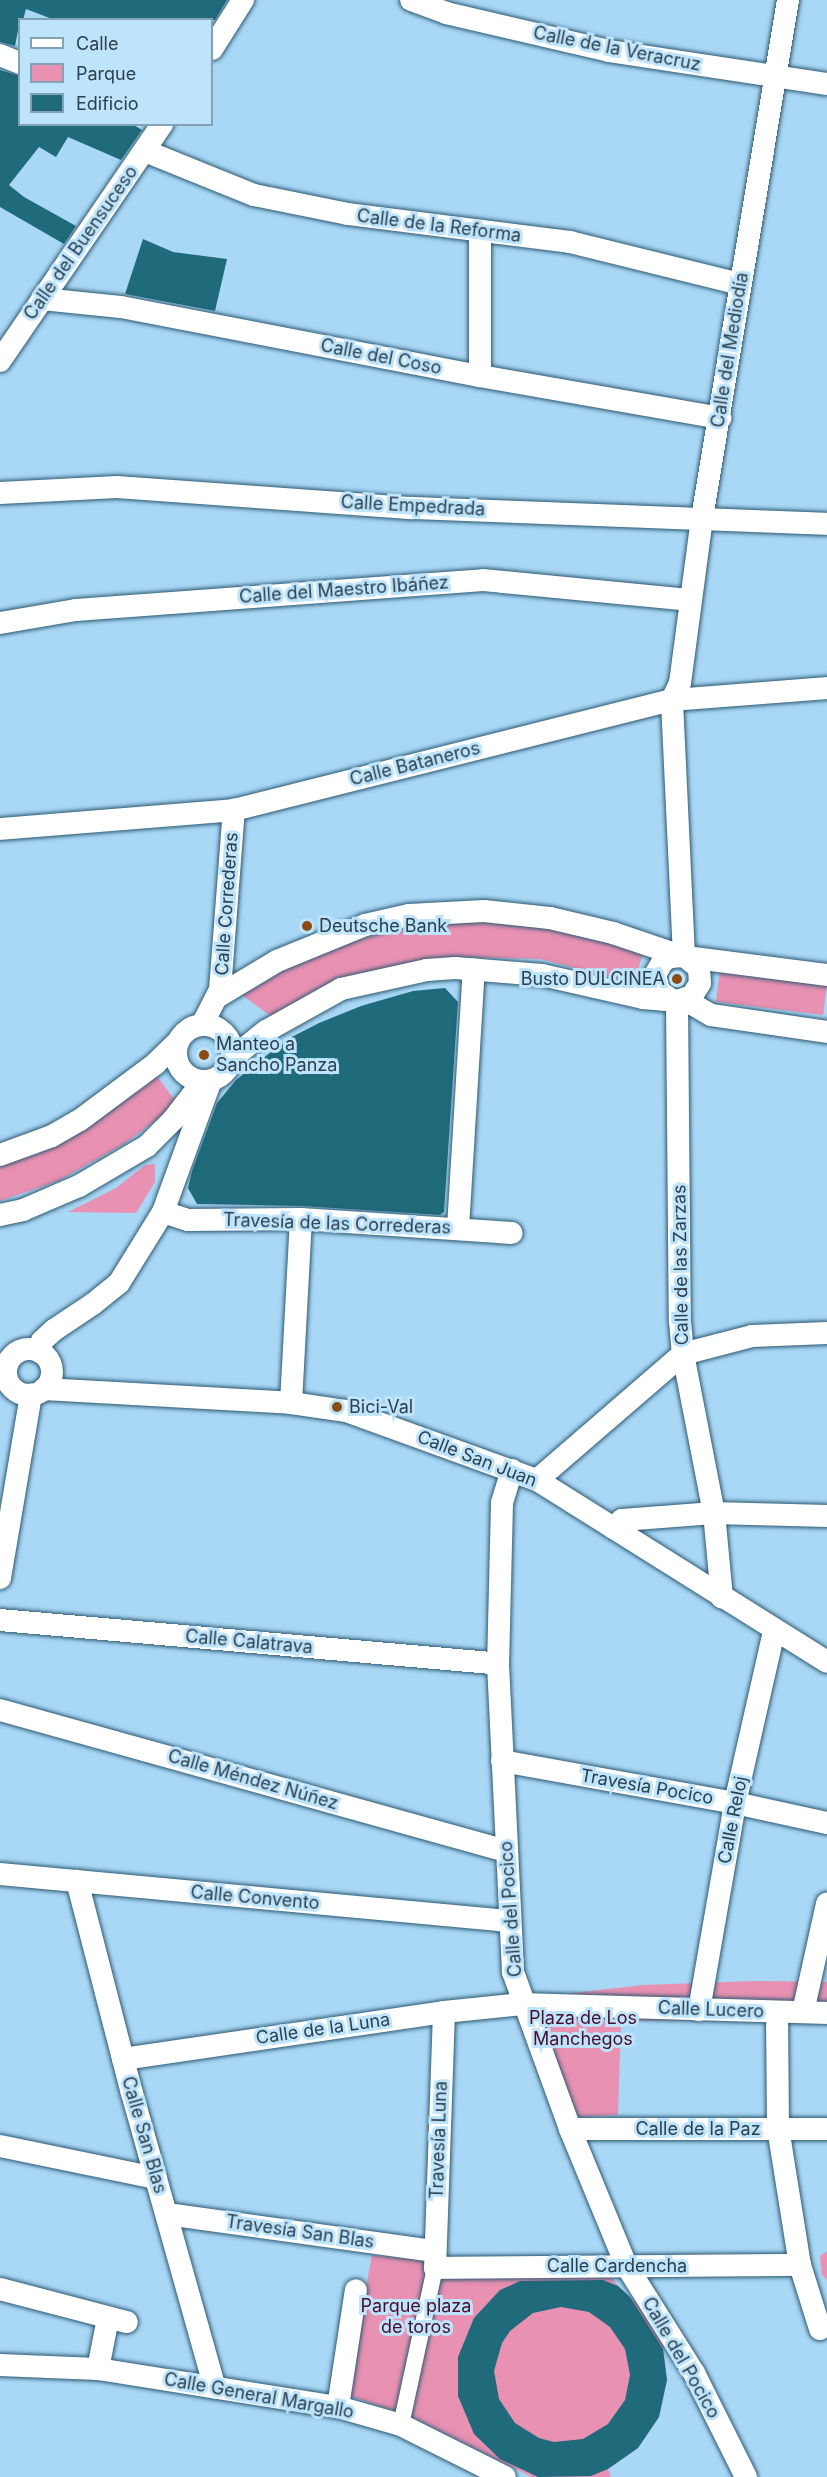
<!DOCTYPE html>
<html>
<head>
<meta charset="utf-8">
<style>
  body { margin:0 }
  #map { position:relative; width:827px; height:2477px; overflow:hidden; background:#a9d8f6; font-family:Inter,sans-serif }
  div>[style] { position:absolute }
  .green>* { inset:0; background:#e891b2; transform-origin:0 0 }
  .building>* { inset:0; background:#1f6a7b }
  .roads { filter:drop-shadow(0 0 2px #2d5973) drop-shadow(0 0 2px #2d5973) }
  .pedestrian>* { height:16px; margin:-8px; padding:0 8px; transform-origin:8px; border-radius:8px; background:#fff }
  .minor>* { height:22px; margin:-11px; padding:0 11px; transform-origin:11px; border-radius:11px; background:#fff }
  .minor>.ring { margin:-11px; padding:0; box-sizing:content-box; background:none; border:22px solid #fff; border-radius:50% }
  .dots>* { width:16px; height:16px; translate:-50% -50%; box-sizing:border-box; border:3px solid #bee4fc; border-radius:50% }
  span { translate:-50% -50%; white-space:nowrap; text-align:center; line-height:1.15; -webkit-text-stroke:6px #bee4fc; paint-order:stroke }
  .street-label { font-size:18px; color:#2d404c }
  .poi-label { font-size:18px; color:#2d404c }
  .left { translate:0 -50%; text-align:left }
  .right { translate:-100% -50%; text-align:right }
  .park-label { font-size:18px; color:#4a0e2a }
  .legend { position:absolute; left:18px; top:18px; width:195px; height:108px; box-sizing:border-box; background:#bee4fc; border:2px solid #84a2b6; margin:0; padding:8px 10px; list-style:none; font-size:18px; color:#2d404c }
  .legend li { display:flex; align-items:center; gap:12px; height:30px }
  .legend b { width:30px; border:2px solid #84a2b6 }
</style>
</head>
<body>
<div id="map">
  <div class="green">
    <div style="clip-path:polygon(487px 922px,544px 928px,643px 951px,635px 983px,540px 959px,456px 957px,272px 1017px,242px 995px,296px 963px,344px 944px,390px 931px,440px 924px)"></div>
    <div style="left:720px;top:969px;width:108px;height:33px;rotate:7deg"></div>
    <div style="clip-path:polygon(156px 1075px,178px 1104px,124px 1144px,58px 1181px,0 1201px,0 1166px,41px 1152px,93px 1124px)"></div>
    <div style="clip-path:polygon(155px 1164px,155px 1182px,136px 1213px,68px 1212px,116px 1188px,145px 1165px)"></div>
    <div style="clip-path:polygon(755px 1981px,827px 1982px,827px 2019px,621px 2021px,618px 2115px,577px 2117px,529px 1998px,643px 1985px)"></div>
    <div style="clip-path:polygon(827px 2251px,827px 2280px,822px 2275px,820px 2256px)"></div>
    <div style="clip-path:polygon(372px 2255px,424px 2260px,601px 2265px,618px 2286px,645px 2311px,663px 2344px,667px 2380px,659px 2417px,638px 2448px,608px 2469px,611px 2477px,532px 2477px,410px 2416px,346px 2395px)"></div>
  </div>
  <div class="building">
    <div style="clip-path:polygon(0 0,227px 0,215px 20px,55px 20px,26px 9px,23px 20px,20px 20px,15px 46px,0 42px)"></div>
    <div style="clip-path:polygon(0 70px,20px 76px,20px 124px,132px 124px,142px 130px,121px 160px,68px 137px,56px 157px,39px 147px,9px 185px,24px 197px,76px 226px,64px 244px,0 207px)"></div>
    <div style="clip-path:polygon(143px 239px,173px 252px,227px 259px,215px 311px,125px 294px)"></div>
    <div style="clip-path:polygon(445px 988px,458px 1002px,444px 1212px,440px 1215px,302px 1206px,197px 1204px,188px 1188px,192px 1171px,217px 1103px,236px 1080px,286px 1040px,319px 1023px,361px 1006px,413px 991px)"></div>
    <div style="clip-path:polygon(evenodd,603px 2280px,618px 2286px,630px 2297px,663px 2349px,667px 2380px,659px 2417px,638px 2448px,608px 2469px,591px 2476px,538px 2477px,500px 2459px,474px 2434px,458px 2396px,458px 2357px,474px 2318px,500px 2290px,520px 2281px,603px 2280px,561px 2307px,589px 2312px,610px 2327px,625px 2349px,630px 2375px,625px 2400px,608px 2424px,583px 2439px,554px 2442px,539px 2438px,515px 2423px,499px 2399px,494px 2371px,502px 2343px,510px 2331px,533px 2313px,561px 2307px)"></div>
  </div>
  <div class="roads">
    <div class="pedestrian">
      <div style="left:401px;top:2425px;width:161px;rotate:-77.8deg"></div>
    </div>
    <div class="minor">
      <div style="left:411px;top:0;width:37px;rotate:20deg"></div>
      <div style="left:446px;top:13px;width:167px;rotate:13.1deg"></div>
      <div style="left:609px;top:51px;width:220px;rotate:8.6deg"></div>
      <div style="left:212px;top:49px;width:58px;rotate:-57.7deg"></div>
      <div style="left:0;top:55px;width:22px;rotate:22deg"></div>
      <div style="left:145px;top:151px;width:118px;rotate:22deg"></div>
      <div style="left:254px;top:195px;width:96px;rotate:11.4deg"></div>
      <div style="left:348px;top:214px;width:224px;rotate:7.2deg"></div>
      <div style="left:570px;top:242px;width:175px;rotate:13.9deg"></div>
      <div style="left:480px;top:233px;width:143px;rotate:90deg"></div>
      <div style="left:42px;top:299px;width:79px;rotate:5.8deg"></div>
      <div style="left:121px;top:307px;width:366px;rotate:10.9deg"></div>
      <div style="left:480px;top:376px;width:244px;rotate:9.9deg"></div>
      <div style="left:0;top:361px;width:287px;rotate:-55.6deg"></div>
      <div style="left:0;top:493px;width:117px;rotate:-2.9deg"></div>
      <div style="left:117px;top:487px;width:296px;rotate:4.1deg"></div>
      <div style="left:412px;top:508px;width:415px;rotate:2.2deg"></div>
      <div style="left:0;top:623px;width:77px;rotate:-9.7deg"></div>
      <div style="left:76px;top:610px;width:408px;rotate:-4.2deg"></div>
      <div style="left:483px;top:580px;width:207px;rotate:5.5deg"></div>
      <div style="left:0;top:829px;width:235px;rotate:-4.6deg"></div>
      <div style="left:234px;top:810px;width:452px;rotate:-14.1deg"></div>
      <div style="left:672px;top:700px;width:155px;rotate:-4.4deg"></div>
      <div style="left:684px;top:956px;width:256px;rotate:-92.7deg"></div>
      <div style="left:672px;top:700px;width:19px;rotate:-65deg"></div>
      <div style="left:680px;top:683px;width:166px;rotate:-82.4deg"></div>
      <div style="left:702px;top:518px;width:525px;rotate:-80.57deg"></div>
      <div style="left:687px;top:957px;width:141px;rotate:7.3deg"></div>
      <div style="left:217px;top:997px;width:70px;rotate:-31deg"></div>
      <div style="left:277px;top:961px;width:95px;rotate:-22.2deg"></div>
      <div style="left:365px;top:925px;width:45px;rotate:-12.8deg"></div>
      <div style="left:409px;top:915px;width:75px;rotate:-3.1deg"></div>
      <div style="left:484px;top:911px;width:66px;rotate:6.1deg"></div>
      <div style="left:550px;top:918px;width:65px;rotate:13.4deg"></div>
      <div style="left:613px;top:933px;width:69px;rotate:18.7deg"></div>
      <div style="left:685px;top:1000px;width:30px;rotate:30deg"></div>
      <div style="left:711px;top:1015px;width:117px;rotate:8.3deg"></div>
      <div style="left:677px;top:1001px;width:320px;rotate:89.5deg"></div>
      <div style="left:680px;top:1321px;width:33px;rotate:85deg"></div>
      <div style="left:683px;top:1354px;width:162px;rotate:79deg"></div>
      <div style="left:714px;top:1513px;width:85px;rotate:84.6deg"></div>
      <div style="left:202px;top:1025px;width:39px;rotate:-63deg"></div>
      <div style="left:220px;top:990px;width:181px;rotate:-85.6deg"></div>
      <div class="ring" style="left:176px;top:1025px;width:34px;height:34px"></div>
      <div style="left:231px;top:1059px;width:45px;rotate:-38.7deg"></div>
      <div style="left:266px;top:1031px;width:86px;rotate:-29.2deg"></div>
      <div style="left:341px;top:989px;width:88px;rotate:-12.5deg"></div>
      <div style="left:427px;top:970px;width:28px;rotate:-4deg"></div>
      <div style="left:455px;top:968px;width:87px;rotate:4.6deg"></div>
      <div style="left:542px;top:975px;width:104px;rotate:12.8deg"></div>
      <div style="left:643px;top:998px;width:34px;rotate:5deg"></div>
      <div style="left:677px;top:1001px;width:16px;rotate:-18deg"></div>
      <div style="left:692px;top:996px;width:15px;rotate:-58deg"></div>
      <div style="left:700px;top:983px;width:15px;rotate:-94deg"></div>
      <div style="left:699px;top:968px;width:19px;rotate:-141deg"></div>
      <div style="left:684px;top:956px;width:14px;rotate:176deg"></div>
      <div style="left:670px;top:957px;width:8px;rotate:150deg"></div>
      <div style="left:663px;top:961px;width:16px;rotate:120deg"></div>
      <div style="left:655px;top:975px;width:16px;rotate:76deg"></div>
      <div style="left:659px;top:991px;width:16px;rotate:35deg"></div>
      <div style="left:0;top:1155px;width:55px;rotate:-20.1deg"></div>
      <div style="left:52px;top:1136px;width:32px;rotate:-30deg"></div>
      <div style="left:80px;top:1120px;width:94px;rotate:-36.7deg"></div>
      <div style="left:155px;top:1064px;width:32px;rotate:-44deg"></div>
      <div style="left:163px;top:1212px;width:26px;rotate:18deg"></div>
      <div style="left:188px;top:1220px;width:113px;rotate:-0.5deg"></div>
      <div style="left:301px;top:1219px;width:211px;rotate:3.8deg"></div>
      <div style="left:0;top:1215px;width:24px;rotate:-12deg"></div>
      <div style="left:23px;top:1210px;width:61px;rotate:-23.2deg"></div>
      <div style="left:79px;top:1186px;width:79px;rotate:-30.5deg"></div>
      <div style="left:147px;top:1146px;width:37px;rotate:-45deg"></div>
      <div style="left:173px;top:1120px;width:49px;rotate:-52.4deg"></div>
      <div style="left:458px;top:1228px;width:259px;rotate:-86.5deg"></div>
      <div class="ring" style="left:6px;top:1349px;width:24px;height:24px"></div>
      <div style="left:40px;top:1352px;width:11px;rotate:-80deg"></div>
      <div style="left:42px;top:1341px;width:16px;rotate:-43deg"></div>
      <div style="left:54px;top:1330px;width:47px;rotate:-33.7deg"></div>
      <div style="left:93px;top:1304px;width:33px;rotate:-39deg"></div>
      <div style="left:119px;top:1283px;width:84px;rotate:-58.2deg"></div>
      <div style="left:163px;top:1212px;width:140px;rotate:-70deg"></div>
      <div style="left:44px;top:1389px;width:247px;rotate:3.2deg"></div>
      <div style="left:291px;top:1403px;width:56px;rotate:8.3deg"></div>
      <div style="left:346px;top:1411px;width:203px;rotate:19.9deg"></div>
      <div style="left:537px;top:1480px;width:342px;rotate:32.1deg"></div>
      <div style="left:291px;top:1403px;width:184px;rotate:-86.9deg"></div>
      <div style="left:512px;top:1470px;width:34px;rotate:107deg"></div>
      <div style="left:502px;top:1503px;width:161px;rotate:91.4deg"></div>
      <div style="left:498px;top:1664px;width:308px;rotate:87.2deg"></div>
      <div style="left:513px;top:1972px;width:167px;rotate:70deg"></div>
      <div style="left:570px;top:2129px;width:147px;rotate:67.6deg"></div>
      <div style="left:626px;top:2265px;width:128px;rotate:57.8deg"></div>
      <div style="left:694px;top:2373px;width:116px;rotate:63.4deg"></div>
      <div style="left:537px;top:1480px;width:193px;rotate:-40.8deg"></div>
      <div style="left:683px;top:1354px;width:71px;rotate:-14.6deg"></div>
      <div style="left:752px;top:1336px;width:75px;rotate:-2.3deg"></div>
      <div style="left:613px;top:1528px;width:12px;rotate:-42deg"></div>
      <div style="left:622px;top:1520px;width:92px;rotate:-4.4deg"></div>
      <div style="left:714px;top:1513px;width:113px;rotate:1.5deg"></div>
      <div style="left:0;top:1578px;width:186px;rotate:-80.4deg"></div>
      <div style="left:0;top:1620px;width:500px;rotate:5deg"></div>
      <div style="left:0;top:1710px;width:525px;rotate:15.57deg"></div>
      <div style="left:502px;top:1761px;width:237px;rotate:10.2deg"></div>
      <div style="left:735px;top:1803px;width:94px;rotate:12.3deg"></div>
      <div style="left:0;top:1874px;width:511px;rotate:5.28deg"></div>
      <div style="left:77px;top:1881px;width:219px;rotate:75.5deg"></div>
      <div style="left:132px;top:2093px;width:306px;rotate:74.3deg"></div>
      <div style="left:699px;top:2010px;width:210px;rotate:-80.1deg"></div>
      <div style="left:735px;top:1803px;width:175px;rotate:-77.2deg"></div>
      <div style="left:444px;top:2012px;width:256px;rotate:92deg"></div>
      <div style="left:435px;top:2268px;width:365px;rotate:-0.5deg"></div>
      <div style="left:803px;top:2012px;width:111px;rotate:-77.5deg"></div>
      <div style="left:777px;top:2013px;width:115px;rotate:89.5deg"></div>
      <div style="left:778px;top:2128px;width:139px;rotate:80.9deg"></div>
      <div style="left:800px;top:2265px;width:67px;rotate:72.6deg"></div>
      <div style="left:123px;top:2059px;width:324px;rotate:-8.3deg"></div>
      <div style="left:444px;top:2012px;width:79px;rotate:-5.8deg"></div>
      <div style="left:523px;top:2004px;width:304px;rotate:1.7deg"></div>
      <div style="left:570px;top:2129px;width:257px"></div>
      <div style="left:0;top:2146px;width:159px;rotate:11.6deg"></div>
      <div style="left:167px;top:2214px;width:270px;rotate:7.9deg"></div>
      <div style="left:0;top:2289px;width:131px;rotate:14.6deg"></div>
      <div style="left:0;top:2365px;width:98px;rotate:2.3deg"></div>
      <div style="left:98px;top:2369px;width:243px;rotate:9deg"></div>
      <div style="left:338px;top:2407px;width:66px;rotate:15.9deg"></div>
      <div style="left:401px;top:2425px;width:116px;rotate:26.6deg"></div>
      <div style="left:98px;top:2369px;width:52px;rotate:-78.9deg"></div>
      <div style="left:338px;top:2407px;width:118px;rotate:-81.3deg"></div>
    </div>
  </div>
  <div class="dots">
    <div style="left:307px;top:926px;background:#8b4b13"></div>
    <div style="left:677px;top:979px;background:#8b4b13"></div>
    <div style="left:204px;top:1055px;background:#8b4b13"></div>
    <div style="left:337px;top:1407px;background:#8b4b13"></div>
  </div>
  <div class="street-label">
    <span style="left:617px;top:49px;rotate:11deg">Calle de la Veracruz</span>
    <span style="left:439px;top:226px;rotate:7deg">Calle de la Reforma</span>
    <span style="left:81px;top:243px;rotate:-55deg">Calle del Buensuceso</span>
    <span style="left:730px;top:350px;rotate:-81deg">Calle del Mediodía</span>
    <span style="left:381px;top:357px;rotate:11deg">Calle del Coso</span>
    <span style="left:413px;top:506px;rotate:3deg">Calle Empedrada</span>
    <span style="left:344px;top:590px;rotate:-4deg">Calle del Maestro Ibáñez</span>
    <span style="left:415px;top:764px;rotate:-14deg">Calle Bataneros</span>
    <span style="left:227px;top:904px;rotate:-86deg">Calle Correderas</span>
    <span style="left:337px;top:1224px;rotate:2deg">Travesía de las Correderas</span>
    <span style="left:681px;top:1265px;rotate:-91deg">Calle de las Zarzas</span>
    <span style="left:477px;top:1459px;rotate:21deg">Calle San Juan</span>
    <span style="left:249px;top:1642px;rotate:5deg">Calle Calatrava</span>
    <span style="left:253px;top:1780px;rotate:16deg">Calle Méndez Núñez</span>
    <span style="left:647px;top:1787px;rotate:10deg">Travesía Pocico</span>
    <span style="left:733px;top:1820px;rotate:-79deg">Calle Reloj</span>
    <span style="left:255px;top:1898px;rotate:5deg">Calle Convento</span>
    <span style="left:511px;top:1909px;rotate:-94deg">Calle del Pocico</span>
    <span style="left:711px;top:2010px;rotate:2deg">Calle Lucero</span>
    <span style="left:323px;top:2029px;rotate:-8deg">Calle de la Luna</span>
    <span style="left:698px;top:2129px">Calle de la Paz</span>
    <span style="left:144px;top:2135px;rotate:74deg">Calle San Blas</span>
    <span style="left:439px;top:2140px;rotate:-88deg">Travesía Luna</span>
    <span style="left:300px;top:2232px;rotate:8deg">Travesía San Blas</span>
    <span style="left:617px;top:2266px">Calle Cardencha</span>
    <span style="left:681px;top:2358px;rotate:60deg">Calle del Pocico</span>
    <span style="left:259px;top:2396px;rotate:10deg">Calle General Margallo</span>
  </div>
  <div class="poi-label">
    <span class="left" style="left:319px;top:926px">Deutsche Bank</span>
    <span class="right" style="left:665px;top:979px">Busto DULCINEA</span>
    <span class="left" style="left:216px;top:1055px">Manteo a<br>Sancho Panza</span>
    <span class="left" style="left:349px;top:1407px">Bici-Val</span>
  </div>
  <div class="park-label">
    <span style="left:583px;top:2029px">Plaza de Los<br>Manchegos</span>
    <span style="left:416px;top:2317px">Parque plaza<br>de toros</span>
  </div>
  <ul class="legend">
  <li><b style="height:8px;background:#fff"></b>Calle</li>
  <li><b style="height:16px;background:#e891b2"></b>Parque</li>
  <li><b style="height:16px;background:#1f6a7b"></b>Edificio</li>
  </ul>
</div>
</body>
</html>
